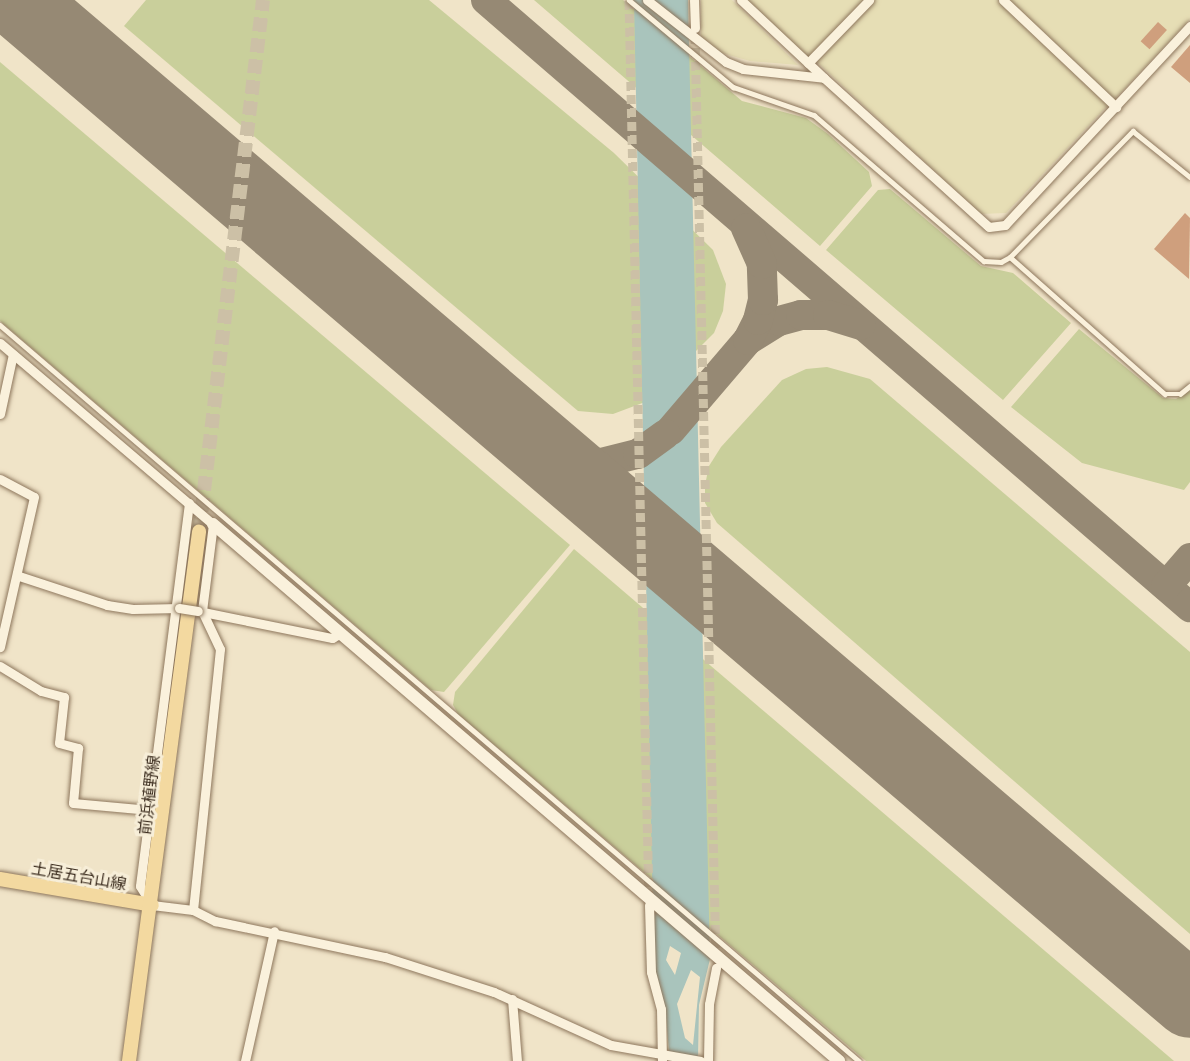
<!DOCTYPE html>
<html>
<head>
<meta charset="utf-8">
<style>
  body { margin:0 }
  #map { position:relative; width:1190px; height:1061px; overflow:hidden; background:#f0e4c8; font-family:"IBM Plex Serif","Noto Sans JP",serif }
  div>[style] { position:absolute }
  .farmland>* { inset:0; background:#e6deb5 }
  .green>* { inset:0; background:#c9cf9b }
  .water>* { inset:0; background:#a9c4bc }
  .taxiway>* { height:30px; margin:-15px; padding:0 15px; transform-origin:15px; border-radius:15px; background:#968974 }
  .runway>* { height:75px; margin:-37.5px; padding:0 37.5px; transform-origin:37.5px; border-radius:37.5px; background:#968974 }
  .building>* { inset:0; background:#cf9f7d; transform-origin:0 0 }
  .street-tunnel>* { height:9px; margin-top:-4.5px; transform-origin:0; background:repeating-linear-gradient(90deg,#ccc0a6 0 9px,transparent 0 13.5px) }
  .primary-tunnel>* { height:14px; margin-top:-7px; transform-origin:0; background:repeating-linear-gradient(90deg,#ccc0a6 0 14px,transparent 0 21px) }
  .roads { filter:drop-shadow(0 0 2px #8d765c) drop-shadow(0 0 2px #8d765c) }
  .lane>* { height:4.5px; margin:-2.25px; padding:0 2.25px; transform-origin:2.25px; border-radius:2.25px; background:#faf1dc }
  .street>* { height:9px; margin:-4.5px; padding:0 4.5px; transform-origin:4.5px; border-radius:4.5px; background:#faf1dc }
  .secondary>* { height:12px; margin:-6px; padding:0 6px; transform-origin:6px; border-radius:6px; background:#faf1dc }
  .primary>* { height:14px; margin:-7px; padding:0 7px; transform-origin:7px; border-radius:7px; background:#f3d9a0 }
  .bridges { filter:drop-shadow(0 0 2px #8d765c) drop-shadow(0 0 2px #8d765c) }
  .street-bridge>* { height:9px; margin:-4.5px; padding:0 4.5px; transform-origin:4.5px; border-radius:4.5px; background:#faf1dc }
  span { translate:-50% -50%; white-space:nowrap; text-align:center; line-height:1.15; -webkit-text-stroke:6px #f7eed8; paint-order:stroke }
  .street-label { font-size:16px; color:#3d2e20 }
</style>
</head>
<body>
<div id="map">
  <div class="farmland">
    <div style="clip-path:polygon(701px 0,732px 0,798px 65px,750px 61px,722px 53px,701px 38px)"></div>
    <div style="clip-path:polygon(746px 0,865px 0,808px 59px)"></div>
    <div style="clip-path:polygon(875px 0,999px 0,1108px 105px,1006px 213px,981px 214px,816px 61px)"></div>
    <div style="clip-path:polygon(1008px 0,1190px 0,1190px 19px,1114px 100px)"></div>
  </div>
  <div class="green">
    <div style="clip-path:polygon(146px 0,429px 0,614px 153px,713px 250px,726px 284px,723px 311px,714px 333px,645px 402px,613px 414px,578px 411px,124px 26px)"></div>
    <div style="clip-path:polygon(534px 0,623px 0,742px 101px,806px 118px,828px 134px,869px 172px,872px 186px,820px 246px)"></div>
    <div style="clip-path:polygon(0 62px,570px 545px,444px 692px,431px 690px,0 321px)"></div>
    <div style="clip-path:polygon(890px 189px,981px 266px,1013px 273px,1071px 323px,1003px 400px,826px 250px,878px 190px)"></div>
    <div style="clip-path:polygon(1079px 329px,1163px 398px,1176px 399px,1190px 390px,1190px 482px,1184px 490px,1082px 463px,1011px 407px)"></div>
    <div style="clip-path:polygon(827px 367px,870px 379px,1190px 652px,1190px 934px,717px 523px,705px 503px,705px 485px,709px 466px,721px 447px,782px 380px,806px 369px)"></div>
    <div style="clip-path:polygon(574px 549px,1174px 1061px,866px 1061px,458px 714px,453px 705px,455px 692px)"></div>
  </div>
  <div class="water">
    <div style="clip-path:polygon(evenodd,634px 0,688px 0,710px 959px,699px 1005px,698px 1061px,670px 1061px,665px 1008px,654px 969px,634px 0,670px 946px,681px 953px,675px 975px,666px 960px,670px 946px,634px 0,691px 970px,700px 977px,693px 1045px,685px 1038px,677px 1004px,691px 970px)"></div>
  </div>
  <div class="taxiway">
    <div style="left:38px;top:0;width:32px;rotate:60deg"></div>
    <div style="left:54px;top:28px;width:19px;rotate:47deg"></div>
    <div style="left:486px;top:0;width:930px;rotate:40.77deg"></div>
    <div style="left:748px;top:340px;width:36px;rotate:-32deg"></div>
    <div style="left:779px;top:321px;width:23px;rotate:-15deg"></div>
    <div style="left:801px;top:315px;width:27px"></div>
    <div style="left:828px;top:315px;width:34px;rotate:17deg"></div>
    <div style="left:671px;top:430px;width:118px;rotate:-49.5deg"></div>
    <div style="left:748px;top:340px;width:22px;rotate:-63deg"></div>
    <div style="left:758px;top:320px;width:21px;rotate:-76deg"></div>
    <div style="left:763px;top:300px;width:36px;rotate:-92deg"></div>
    <div style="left:762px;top:264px;width:39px;rotate:-114deg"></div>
    <div style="left:531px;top:438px;width:39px;rotate:31deg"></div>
    <div style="left:564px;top:458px;width:37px;rotate:8deg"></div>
    <div style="left:601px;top:463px;width:38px;rotate:-14deg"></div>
    <div style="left:638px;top:454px;width:34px;rotate:-36deg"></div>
    <div style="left:1166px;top:586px;width:37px;rotate:-49deg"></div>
    <div style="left:1167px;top:980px;width:29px;rotate:36deg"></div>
  </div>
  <div class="runway">
    <div style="left:17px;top:0;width:1541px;rotate:40.45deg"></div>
  </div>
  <div class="building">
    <div style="left:1158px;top:22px;width:12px;height:26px;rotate:42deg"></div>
    <div style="clip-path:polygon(1190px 45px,1190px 83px,1171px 67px)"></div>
    <div style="clip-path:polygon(1185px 213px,1190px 218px,1189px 279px,1154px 249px)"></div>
  </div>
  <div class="street-tunnel">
    <div style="left:629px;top:0;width:900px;rotate:88.73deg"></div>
    <div style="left:695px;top:34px;width:925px;rotate:88.7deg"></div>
  </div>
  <div class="primary-tunnel">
    <div style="left:199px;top:532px;width:536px;rotate:-83.14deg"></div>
  </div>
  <div class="roads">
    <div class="lane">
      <div style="left:629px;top:0;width:136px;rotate:39.9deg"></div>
      <div style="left:733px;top:87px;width:86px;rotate:19.1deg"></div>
      <div style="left:814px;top:115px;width:224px;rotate:40.7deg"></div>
      <div style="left:984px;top:261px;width:17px;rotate:3deg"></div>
      <div style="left:1001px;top:262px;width:10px;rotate:-29deg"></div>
      <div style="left:1010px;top:257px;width:176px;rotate:-45.7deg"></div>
      <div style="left:1133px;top:131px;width:73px;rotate:38.9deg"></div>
      <div style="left:1010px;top:257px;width:207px;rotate:41.5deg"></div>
      <div style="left:1165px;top:394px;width:15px"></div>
      <div style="left:1180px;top:394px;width:13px;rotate:-39deg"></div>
      <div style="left:0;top:325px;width:1131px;rotate:40.59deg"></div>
    </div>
    <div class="street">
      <div style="left:647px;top:0;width:100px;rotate:38.1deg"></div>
      <div style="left:726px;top:62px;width:18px;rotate:22deg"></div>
      <div style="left:743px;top:69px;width:81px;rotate:6.3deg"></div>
      <div style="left:824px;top:78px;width:222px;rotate:42.1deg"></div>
      <div style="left:989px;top:227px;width:16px;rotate:-7deg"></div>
      <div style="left:1005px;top:225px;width:272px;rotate:-47.1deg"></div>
      <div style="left:694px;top:0;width:28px;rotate:88deg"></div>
      <div style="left:741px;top:0;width:114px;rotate:43.2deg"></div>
      <div style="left:1003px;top:0;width:156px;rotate:43.4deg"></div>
      <div style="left:808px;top:63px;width:88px;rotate:-45.9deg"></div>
      <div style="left:0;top:343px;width:280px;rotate:40.4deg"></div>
      <div style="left:213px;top:524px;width:88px;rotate:97.2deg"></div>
      <div style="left:202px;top:611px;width:42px;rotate:64.7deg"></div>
      <div style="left:220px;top:649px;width:262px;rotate:95.9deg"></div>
      <div style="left:0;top:414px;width:61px;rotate:-77.8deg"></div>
      <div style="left:0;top:479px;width:38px;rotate:28deg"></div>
      <div style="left:34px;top:497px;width:154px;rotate:102.8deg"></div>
      <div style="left:189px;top:503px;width:386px;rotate:97.3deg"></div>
      <div style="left:140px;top:886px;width:22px;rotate:58deg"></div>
      <div style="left:152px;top:905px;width:41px;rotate:7deg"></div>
      <div style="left:193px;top:910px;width:25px;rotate:27deg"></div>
      <div style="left:215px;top:921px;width:174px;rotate:12deg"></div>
      <div style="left:385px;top:957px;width:114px;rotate:17.8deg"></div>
      <div style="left:494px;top:992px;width:128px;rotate:24.4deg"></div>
      <div style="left:611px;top:1045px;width:91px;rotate:10.1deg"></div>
      <div style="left:19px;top:576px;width:93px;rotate:18.2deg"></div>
      <div style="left:107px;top:605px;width:26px;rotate:9deg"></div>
      <div style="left:133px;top:609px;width:46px;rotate:-1.2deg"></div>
      <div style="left:198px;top:611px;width:137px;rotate:11.4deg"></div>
      <div style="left:332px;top:638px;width:8px;rotate:-30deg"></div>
      <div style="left:0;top:666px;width:48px;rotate:31.4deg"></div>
      <div style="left:41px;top:691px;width:24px;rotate:15deg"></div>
      <div style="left:64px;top:697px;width:46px;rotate:96.2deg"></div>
      <div style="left:59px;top:743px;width:20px;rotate:15deg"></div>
      <div style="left:78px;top:748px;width:55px;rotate:95.2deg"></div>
      <div style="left:73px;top:803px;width:77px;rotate:5.2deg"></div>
      <div style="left:649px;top:905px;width:67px;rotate:88.3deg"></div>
      <div style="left:651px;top:972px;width:38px;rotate:75deg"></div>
      <div style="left:661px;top:1009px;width:52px;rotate:88.9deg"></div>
      <div style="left:512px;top:999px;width:62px;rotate:85.4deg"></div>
      <div style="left:245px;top:1061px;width:133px;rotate:-77.4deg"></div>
      <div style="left:708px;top:1061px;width:57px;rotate:-89deg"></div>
      <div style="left:709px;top:1004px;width:37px;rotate:-79deg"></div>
    </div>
    <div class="secondary">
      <div style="left:213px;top:524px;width:825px;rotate:40.62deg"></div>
    </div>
    <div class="primary">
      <div style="left:0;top:879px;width:154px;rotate:9.7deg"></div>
      <div style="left:129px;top:1061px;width:534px;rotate:-82.46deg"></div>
    </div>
  </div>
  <div class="bridges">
    <div class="street-bridge">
      <div style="left:179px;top:608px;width:19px;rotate:9deg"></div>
    </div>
  </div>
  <div class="street-label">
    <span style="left:149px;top:795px;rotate:-83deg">前浜植野線</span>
    <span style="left:79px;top:876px;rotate:10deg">土居五台山線</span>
  </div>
</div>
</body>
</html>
